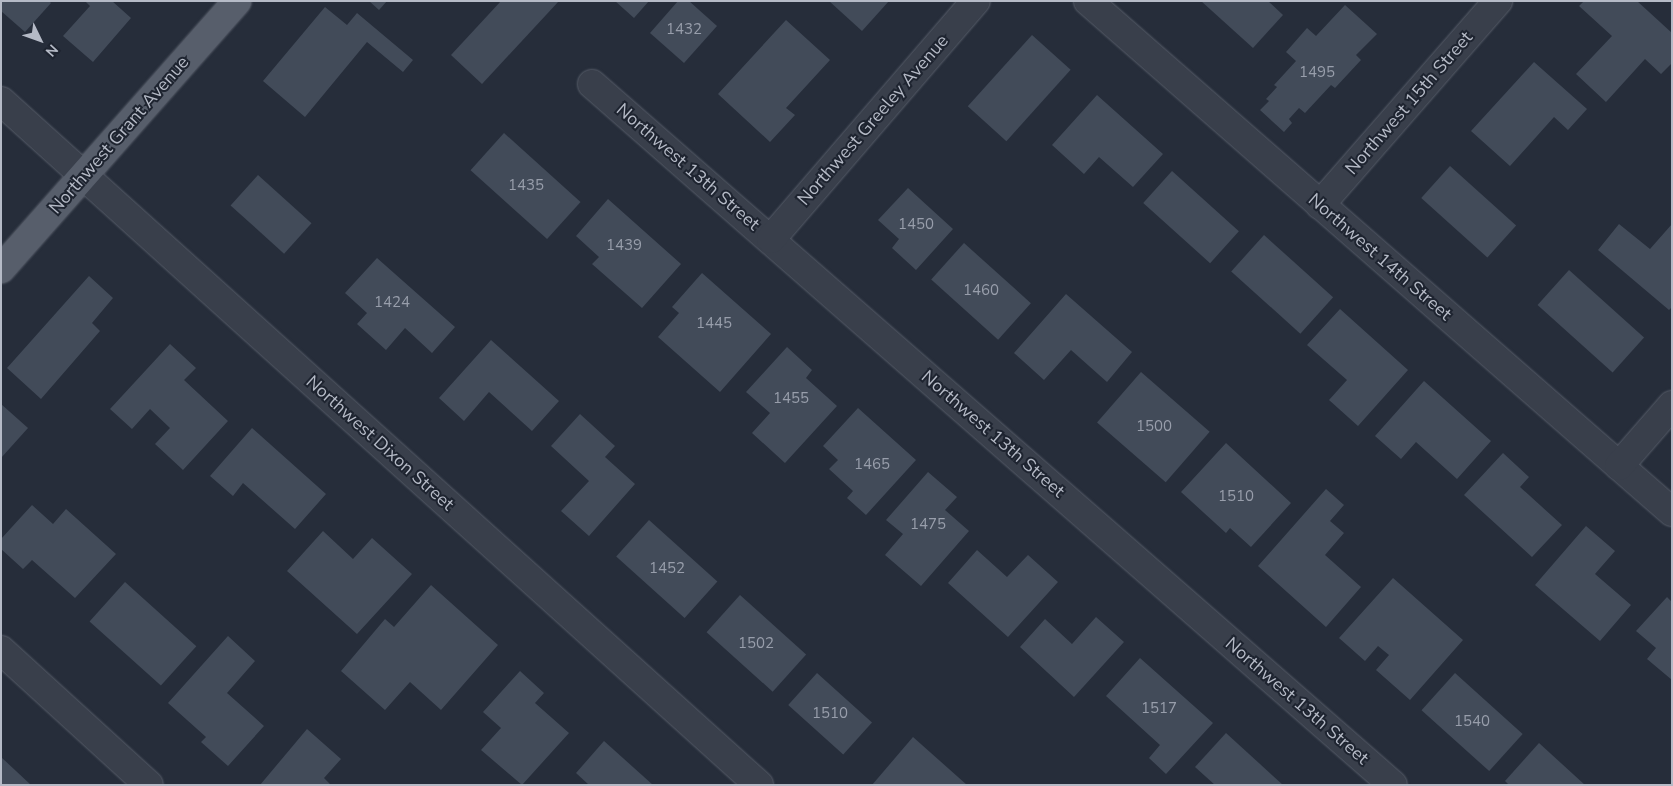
<!DOCTYPE html>
<html>
<head>
<meta charset="utf-8">
<style>
  body { margin:0 }
  #map { position:relative; width:1673px; height:786px; overflow:hidden; background:#262d3a; font-family:"Nunito Sans",sans-serif }
  div>[style] { position:absolute }
  .building>* { inset:0; background:#424b59; transform-origin:0 0 }
  .roads { filter:drop-shadow(0 0 1px #575d69) drop-shadow(0 0 1px #575d69) }
  .minor>* { height:28px; margin:-14px; padding:0 14px; transform-origin:14px; border-radius:14px; background:#393f4b }
  .major>* { height:28px; margin:-14px; padding:0 14px; transform-origin:14px; border-radius:14px; background:#575e6b }
  span { translate:-50% -50%; white-space:nowrap; text-align:center; line-height:1.15; -webkit-text-stroke:4px #1e2430; paint-order:stroke }
  .number-label { font-size:15px; color:#989eab }
  .number-label span { -webkit-text-stroke-width:0 }
  .street-label { font-size:18px; color:#b5bac6 }
  .frame { position:absolute; inset:0; border:2px solid #b5bac6; pointer-events:none }
  .north { position:absolute; left:15px; top:15px; width:50px; height:50px; -webkit-text-stroke:4px #1e2430; paint-order:stroke; rotate:132deg; font-size:14px; font-weight:700; line-height:20px; text-align:center; color:#b5bac6 }
  .north::after { content:''; display:block; margin:auto; width:18px; height:22px; background:#b5bac6; clip-path:polygon(50% 0,100% 100%,50% 72%,0 100%) }
</style>
</head>
<body>
<div id="map">
  <div class="building">
    <div style="clip-path:polygon(1px 1px,49px 1px,51px 3px,25px 32px,1px 11px)"></div>
    <div style="clip-path:polygon(85px 1px,112px 1px,131px 18px,93px 62px,63px 36px,90px 6px)"></div>
    <div style="clip-path:polygon(369px 1px,387px 1px,379px 10px)"></div>
    <div style="clip-path:polygon(501px 1px,559px 1px,482px 84px,451px 55px)"></div>
    <div style="clip-path:polygon(615px 1px,649px 1px,634px 18px)"></div>
    <div style="clip-path:polygon(678px 1px,689px 1px,717px 26px,684px 63px,650px 33px)"></div>
    <div style="clip-path:polygon(829px 1px,889px 1px,862px 31px)"></div>
    <div style="clip-path:polygon(1201px 1px,1268px 1px,1283px 15px,1253px 48px)"></div>
    <div style="clip-path:polygon(1584px 1px,1637px 1px,1672px 33px,1672px 63px,1661px 74px,1645px 59px,1606px 102px,1576px 74px,1612px 36px,1579px 6px)"></div>
    <div style="clip-path:polygon(1345px 5px,1377px 34px,1356px 55px,1361px 60px,1335px 88px,1331px 85px,1305px 113px,1299px 108px,1289px 119px,1292px 123px,1284px 132px,1260px 110px,1269px 101px,1266px 99px,1277px 87px,1274px 85px,1296px 61px,1286px 52px,1307px 28px,1316px 36px)"></div>
    <div style="clip-path:polygon(325px 7px,347px 25px,357px 13px,413px 60px,403px 72px,367px 42px,305px 117px,263px 81px)"></div>
    <div style="clip-path:polygon(786px 20px,830px 60px,786px 108px,795px 115px,770px 142px,718px 94px)"></div>
    <div style="left:1032px;top:35px;width:52px;height:96px;rotate:42deg"></div>
    <div style="clip-path:polygon(1534px 62px,1587px 109px,1568px 130px,1554px 117px,1510px 166px,1471px 131px)"></div>
    <div style="clip-path:polygon(1097px 95px,1163px 154px,1133px 187px,1099px 157px,1084px 174px,1052px 145px)"></div>
    <div style="left:504px;top:133px;width:103px;height:50px;rotate:42deg"></div>
    <div style="left:1450px;top:166px;width:89px;height:43px;rotate:42deg"></div>
    <div style="left:1172px;top:171px;width:90px;height:43px;rotate:42deg"></div>
    <div style="left:258px;top:175px;width:72px;height:41px;rotate:42deg"></div>
    <div style="clip-path:polygon(908px 188px,953px 229px,916px 270px,892px 248px,899px 239px,878px 220px)"></div>
    <div style="clip-path:polygon(608px 199px,681px 264px,642px 308px,592px 264px,599px 257px,576px 236px)"></div>
    <div style="clip-path:polygon(1619px 224px,1650px 249px,1672px 224px,1672px 307px,1669px 310px,1598px 250px)"></div>
    <div style="left:1264px;top:235px;width:93px;height:49px;rotate:42deg"></div>
    <div style="left:964px;top:243px;width:90px;height:49px;rotate:42deg"></div>
    <div style="clip-path:polygon(377px 258px,455px 327px,432px 353px,405px 328px,386px 350px,357px 324px,367px 313px,345px 293px)"></div>
    <div style="left:1569px;top:270px;width:101px;height:47px;rotate:42deg"></div>
    <div style="clip-path:polygon(702px 273px,771px 334px,720px 392px,658px 337px,679px 313px,672px 307px)"></div>
    <div style="clip-path:polygon(89px 276px,113px 298px,92px 323px,100px 331px,41px 399px,7px 368px)"></div>
    <div style="clip-path:polygon(1066px 294px,1132px 352px,1107px 382px,1071px 350px,1044px 380px,1014px 353px)"></div>
    <div style="clip-path:polygon(1340px 309px,1408px 370px,1358px 426px,1329px 400px,1347px 380px,1307px 345px)"></div>
    <div style="clip-path:polygon(491px 340px,559px 401px,532px 431px,489px 392px,464px 421px,439px 398px)"></div>
    <div style="clip-path:polygon(170px 344px,196px 368px,184px 380px,228px 421px,183px 470px,155px 444px,170px 428px,150px 409px,132px 429px,110px 409px)"></div>
    <div style="clip-path:polygon(787px 347px,812px 370px,806px 378px,837px 406px,785px 463px,752px 433px,770px 413px,746px 392px)"></div>
    <div style="left:1141px;top:372px;width:91px;height:67px;rotate:41deg"></div>
    <div style="clip-path:polygon(1424px 381px,1491px 441px,1457px 479px,1416px 442px,1401px 459px,1375px 436px)"></div>
    <div style="clip-path:polygon(1px 404px,28px 428px,1px 458px)"></div>
    <div style="clip-path:polygon(858px 408px,916px 460px,866px 515px,847px 498px,853px 491px,829px 469px,838px 460px,823px 446px)"></div>
    <div style="clip-path:polygon(580px 414px,615px 446px,605px 457px,635px 484px,589px 536px,561px 511px,589px 481px,551px 446px)"></div>
    <div style="clip-path:polygon(252px 428px,326px 494px,295px 529px,243px 483px,233px 496px,210px 476px)"></div>
    <div style="clip-path:polygon(1226px 443px,1291px 503px,1251px 547px,1230px 528px,1226px 533px,1181px 492px)"></div>
    <div style="clip-path:polygon(1503px 453px,1529px 477px,1520px 487px,1562px 525px,1532px 557px,1464px 495px)"></div>
    <div style="clip-path:polygon(928px 472px,957px 497px,945px 510px,969px 531px,921px 586px,885px 555px,903px 534px,886px 520px)"></div>
    <div style="clip-path:polygon(1326px 489px,1344px 505px,1330px 521px,1344px 533px,1325px 555px,1361px 587px,1326px 627px,1258px 566px)"></div>
    <div style="clip-path:polygon(32px 505px,53px 524px,66px 509px,116px 554px,75px 598px,32px 560px,23px 569px,1px 549px,1px 539px)"></div>
    <div style="left:649px;top:520px;width:92px;height:49px;rotate:42deg"></div>
    <div style="clip-path:polygon(1586px 526px,1615px 551px,1595px 574px,1631px 605px,1600px 641px,1535px 585px)"></div>
    <div style="clip-path:polygon(323px 531px,353px 559px,372px 538px,412px 574px,357px 634px,287px 571px)"></div>
    <div style="clip-path:polygon(977px 550px,1007px 577px,1028px 555px,1058px 582px,1008px 637px,948px 583px)"></div>
    <div style="clip-path:polygon(1393px 578px,1463px 640px,1410px 700px,1376px 670px,1389px 655px,1378px 646px,1365px 661px,1339px 638px)"></div>
    <div style="left:125px;top:582px;width:96px;height:53px;rotate:42deg"></div>
    <div style="clip-path:polygon(431px 585px,498px 645px,441px 710px,410px 682px,385px 710px,341px 671px,385px 619px,394px 627px)"></div>
    <div style="left:740px;top:595px;width:89px;height:50px;rotate:42deg"></div>
    <div style="clip-path:polygon(1667px 597px,1672px 602px,1672px 680px,1647px 659px,1656px 648px,1636px 631px)"></div>
    <div style="clip-path:polygon(1096px 617px,1124px 642px,1074px 697px,1020px 647px,1045px 619px,1072px 644px)"></div>
    <div style="clip-path:polygon(228px 636px,255px 661px,227px 693px,264px 726px,228px 766px,201px 742px,206px 737px,168px 703px)"></div>
    <div style="clip-path:polygon(1140px 658px,1213px 723px,1166px 774px,1149px 758px,1160px 745px,1106px 696px)"></div>
    <div style="clip-path:polygon(520px 671px,544px 693px,535px 703px,569px 733px,522px 785px,481px 750px,501px 728px,483px 712px)"></div>
    <div style="left:817px;top:673px;width:74px;height:43px;rotate:42deg"></div>
    <div style="left:1455px;top:673px;width:91px;height:50px;rotate:42deg"></div>
    <div style="clip-path:polygon(307px 729px,341px 759px,324px 778px,331px 785px,260px 785px)"></div>
    <div style="clip-path:polygon(1226px 733px,1283px 785px,1215px 785px,1195px 767px)"></div>
    <div style="clip-path:polygon(913px 737px,967px 785px,872px 785px)"></div>
    <div style="clip-path:polygon(604px 741px,653px 785px,589px 785px,576px 773px)"></div>
    <div style="clip-path:polygon(1539px 743px,1585px 785px,1509px 785px,1505px 781px)"></div>
    <div style="clip-path:polygon(1px 757px,31px 785px,1px 785px)"></div>
  </div>
  <div class="roads">
    <div class="minor">
      <div style="left:1088px;top:1px;width:776px;rotate:41.19deg"></div>
      <div style="left:592px;top:84px;width:1064px;rotate:41.19deg"></div>
      <div style="left:1px;top:101px;width:1021px;rotate:42.06deg"></div>
      <div style="left:1320px;top:205px;width:271px;rotate:-48.9deg"></div>
      <div style="left:771px;top:239px;width:314px;rotate:-49.3deg"></div>
      <div style="left:1619px;top:466px;width:81px;rotate:-49deg"></div>
      <div style="left:1px;top:650px;width:200px;rotate:42.4deg"></div>
    </div>
    <div class="major">
      <div style="left:1px;top:269px;width:357px;rotate:-48.6deg"></div>
    </div>
  </div>
  <div class="number-label">
    <span style="left:684px;top:30px">1432</span>
    <span style="left:1317px;top:73px">1495</span>
    <span style="left:526px;top:186px">1435</span>
    <span style="left:916px;top:225px">1450</span>
    <span style="left:624px;top:246px">1439</span>
    <span style="left:981px;top:291px">1460</span>
    <span style="left:392px;top:303px">1424</span>
    <span style="left:714px;top:324px">1445</span>
    <span style="left:791px;top:399px">1455</span>
    <span style="left:1154px;top:427px">1500</span>
    <span style="left:872px;top:465px">1465</span>
    <span style="left:1236px;top:497px">1510</span>
    <span style="left:928px;top:525px">1475</span>
    <span style="left:667px;top:569px">1452</span>
    <span style="left:756px;top:644px">1502</span>
    <span style="left:1159px;top:709px">1517</span>
    <span style="left:830px;top:714px">1510</span>
    <span style="left:1472px;top:722px">1540</span>
  </div>
  <div class="street-label">
    <span style="left:1409px;top:103px;rotate:-49deg">Northwest 15th Street</span>
    <span style="left:873px;top:120px;rotate:-49deg">Northwest Greeley Avenue</span>
    <span style="left:119px;top:135px;rotate:-49deg">Northwest Grant Avenue</span>
    <span style="left:688px;top:167px;rotate:41deg">Northwest 13th Street</span>
    <span style="left:1380px;top:257px;rotate:41deg">Northwest 14th Street</span>
    <span style="left:993px;top:434px;rotate:41deg">Northwest 13th Street</span>
    <span style="left:380px;top:443px;rotate:42deg">Northwest Dixon Street</span>
    <span style="left:1297px;top:701px;rotate:41deg">Northwest 13th Street</span>
  </div>
  <div class="frame"></div>
  <div class="north">N</div>
</div>
</body>
</html>
